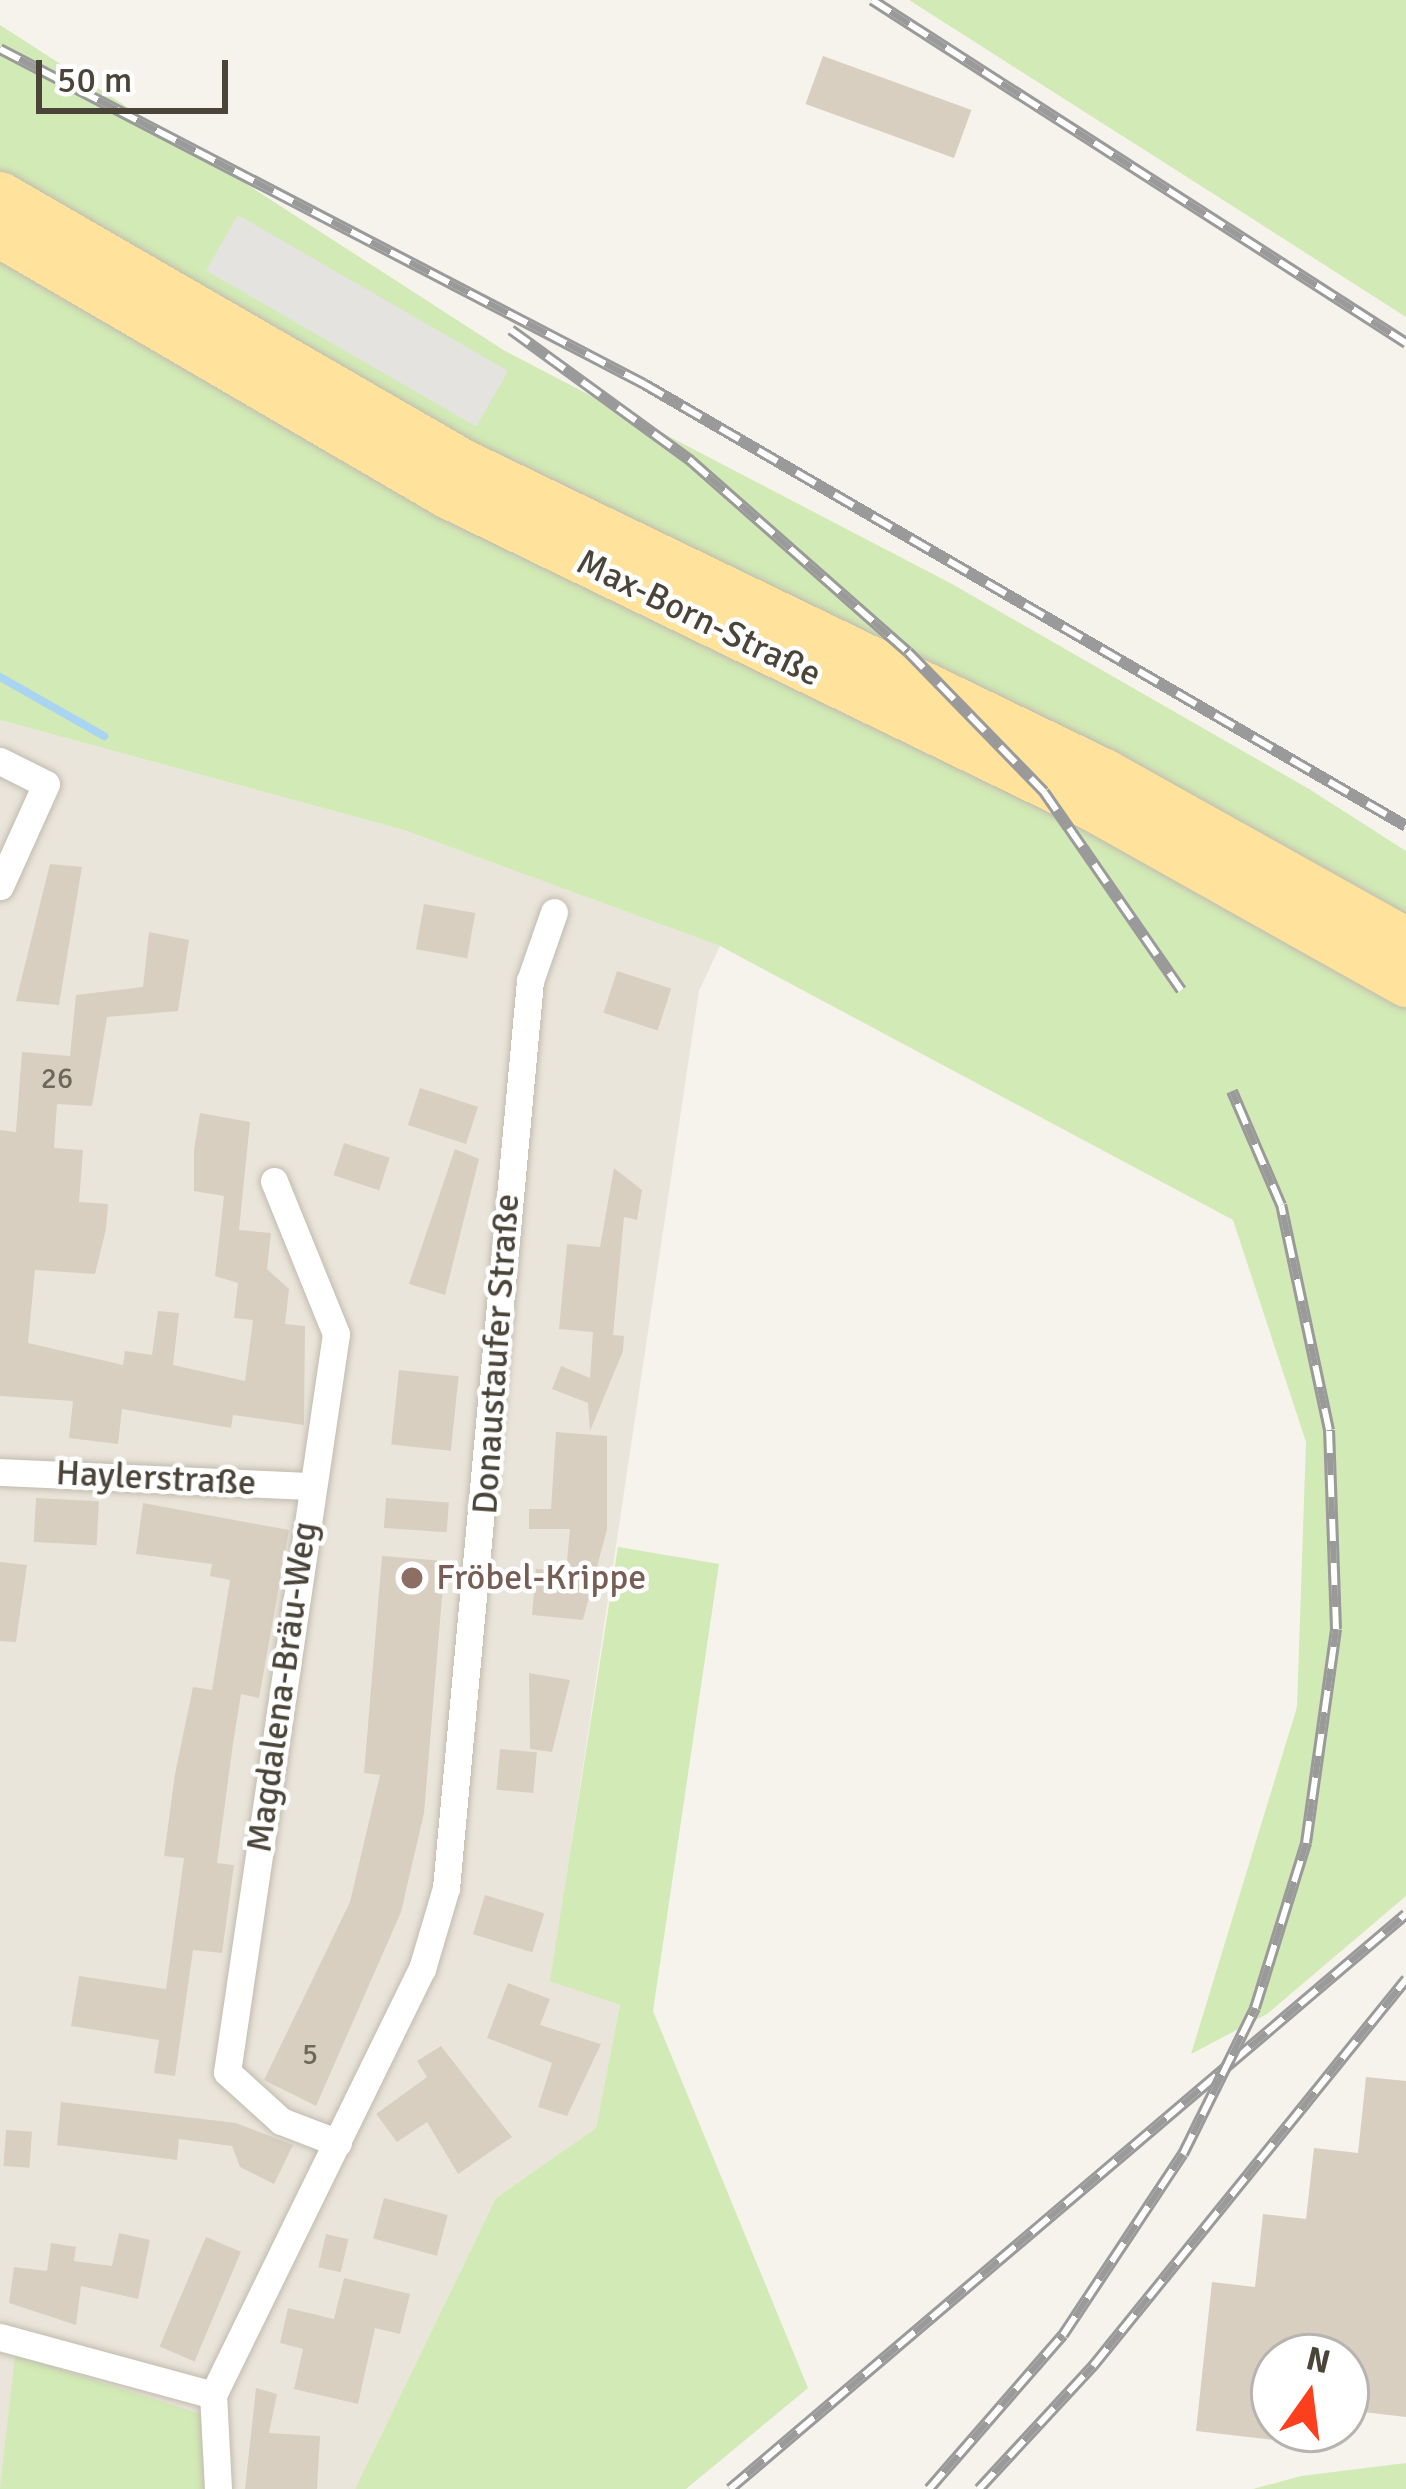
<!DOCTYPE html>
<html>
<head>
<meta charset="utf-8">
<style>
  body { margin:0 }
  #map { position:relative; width:1406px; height:2489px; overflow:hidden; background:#f6f3ec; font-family:Signika,sans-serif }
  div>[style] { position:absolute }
  .residential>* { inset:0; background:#eae5da }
  .green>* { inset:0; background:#d2eab5 }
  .parking>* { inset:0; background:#e5e3e0; transform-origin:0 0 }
  .stream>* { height:8px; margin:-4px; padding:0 4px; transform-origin:4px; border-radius:4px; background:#a9d4f2 }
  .building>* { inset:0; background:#d8cfc1; transform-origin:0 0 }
  .roads { filter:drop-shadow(0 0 3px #c2bbae) drop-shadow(0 0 3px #c2bbae) }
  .minor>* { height:27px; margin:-13.5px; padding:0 13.5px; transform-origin:13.5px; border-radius:13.5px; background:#fff }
  .primary>* { height:45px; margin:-22.5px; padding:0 22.5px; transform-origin:22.5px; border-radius:22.5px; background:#ffe39c }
  .rail>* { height:12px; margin-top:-6px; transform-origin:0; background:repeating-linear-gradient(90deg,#fff 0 22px,#9a9a9a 0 44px); box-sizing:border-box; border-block:3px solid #9a9a9a }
  .dots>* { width:33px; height:33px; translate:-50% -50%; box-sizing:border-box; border:6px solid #fff; border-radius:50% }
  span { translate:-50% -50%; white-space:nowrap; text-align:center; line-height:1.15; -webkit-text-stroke:9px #fff; paint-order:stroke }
  .number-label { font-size:30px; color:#6e675b }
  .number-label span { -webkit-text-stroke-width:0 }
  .street-label { font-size:36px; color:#4b4439 }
  .education-label { font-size:36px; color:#785e54 }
  .left { translate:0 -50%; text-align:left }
  .north { position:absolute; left:1250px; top:2333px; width:120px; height:120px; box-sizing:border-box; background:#fff; border:3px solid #b7b4b0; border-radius:50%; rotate:14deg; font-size:33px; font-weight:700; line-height:48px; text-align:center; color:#4b4439 }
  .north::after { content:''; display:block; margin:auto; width:42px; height:54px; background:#fc3f1d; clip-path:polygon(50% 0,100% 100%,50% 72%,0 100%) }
  .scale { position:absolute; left:36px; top:60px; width:192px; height:54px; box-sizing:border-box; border:6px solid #4b4439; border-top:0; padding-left:15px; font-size:36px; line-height:42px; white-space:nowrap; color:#4b4439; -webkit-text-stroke:9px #fff; paint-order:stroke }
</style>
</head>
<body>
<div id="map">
  <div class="residential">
    <div style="clip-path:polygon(0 720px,404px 830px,720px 946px,699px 991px,551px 1980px,620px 2005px,596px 2128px,496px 2198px,355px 2489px,0 2489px)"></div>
  </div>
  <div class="green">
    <div style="clip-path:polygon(909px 0,1406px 0,1406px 317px,1176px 170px)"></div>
    <div style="clip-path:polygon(0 25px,505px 351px,952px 584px,1309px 789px,1406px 851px,1406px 918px,1109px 752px,464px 441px,0 174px)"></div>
    <div style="clip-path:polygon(0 255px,437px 513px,1087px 825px,1406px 1006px,1406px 1896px,1267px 2014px,1191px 2054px,1297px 1707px,1306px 1442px,1233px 1220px,720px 946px,404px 830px,0 720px)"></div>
    <div style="clip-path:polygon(618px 1547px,719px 1564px,653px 2011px,808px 2388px,686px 2489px,355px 2489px,496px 2198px,596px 2128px,620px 2005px,550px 1981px)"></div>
    <div style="clip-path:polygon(15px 2355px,204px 2415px,206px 2489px,0 2489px)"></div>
    <div style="clip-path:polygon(1406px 2463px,1406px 2489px,1253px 2489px,1301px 2476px)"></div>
  </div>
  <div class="parking">
    <div style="left:238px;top:215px;width:312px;height:64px;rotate:30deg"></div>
  </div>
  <div class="stream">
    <div style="left:0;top:677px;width:120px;rotate:29.6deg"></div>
  </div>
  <div class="building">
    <div style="left:823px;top:56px;width:158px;height:51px;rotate:20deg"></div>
    <div style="clip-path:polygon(50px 864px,82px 867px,59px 1005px,16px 1001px)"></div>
    <div style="left:424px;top:904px;width:52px;height:46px;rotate:10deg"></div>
    <div style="clip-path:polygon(149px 932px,189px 940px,178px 1011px,107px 1017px,92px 1106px,57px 1104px,54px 1148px,83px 1150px,79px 1202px,108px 1204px,106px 1229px,95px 1274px,35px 1270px,28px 1343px,123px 1365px,125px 1351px,152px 1355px,158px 1311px,179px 1313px,173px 1365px,245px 1381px,253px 1320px,234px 1318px,238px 1283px,215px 1276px,224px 1196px,194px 1191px,194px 1150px,200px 1113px,250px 1122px,239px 1230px,271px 1233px,267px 1269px,289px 1289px,285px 1324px,305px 1326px,304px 1425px,233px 1415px,231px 1428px,122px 1409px,118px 1444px,69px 1438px,73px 1401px,0 1396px,0 1130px,16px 1132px,22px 1052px,70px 1056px,76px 995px,143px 987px)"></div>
    <div style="left:617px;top:971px;width:57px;height:44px;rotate:18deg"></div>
    <div style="left:420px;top:1088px;width:61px;height:39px;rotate:18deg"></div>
    <div style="left:344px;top:1143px;width:48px;height:34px;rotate:18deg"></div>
    <div style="clip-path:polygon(455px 1149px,479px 1159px,445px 1295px,409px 1284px)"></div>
    <div style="clip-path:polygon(614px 1168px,642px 1190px,637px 1220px,624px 1217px,613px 1335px,624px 1336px,623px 1351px,590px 1431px,588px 1403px,552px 1389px,561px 1366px,590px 1378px,593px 1332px,559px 1329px,567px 1244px,600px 1247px)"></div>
    <div style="left:399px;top:1370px;width:60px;height:75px;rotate:6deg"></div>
    <div style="clip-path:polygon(556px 1432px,607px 1436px,607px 1529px,583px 1620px,532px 1615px,536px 1569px,566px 1571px,570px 1529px,529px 1529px,529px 1509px,551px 1509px)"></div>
    <div style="left:36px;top:1498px;width:63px;height:44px;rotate:3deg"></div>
    <div style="left:386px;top:1498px;width:63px;height:30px;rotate:4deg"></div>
    <div style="clip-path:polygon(143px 1503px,289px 1530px,259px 1698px,241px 1694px,233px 1744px,217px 1863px,234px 1865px,222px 1953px,193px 1950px,175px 2076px,154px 2073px,159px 2040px,71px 2026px,79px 1976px,166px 1989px,184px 1858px,164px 1856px,175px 1774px,193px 1687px,212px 1690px,230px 1580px,210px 1576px,212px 1564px,136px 1554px)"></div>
    <div style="clip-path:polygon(382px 1556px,445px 1561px,424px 1813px,401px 1912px,316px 2106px,264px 2080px,350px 1902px,380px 1775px,364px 1773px)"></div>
    <div style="clip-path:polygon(0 1562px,27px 1565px,16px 1642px,0 1641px)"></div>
    <div style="clip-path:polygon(529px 1673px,570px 1680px,552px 1752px,530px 1749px)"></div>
    <div style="left:500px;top:1749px;width:37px;height:41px;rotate:5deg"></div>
    <div style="left:485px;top:1895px;width:62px;height:41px;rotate:17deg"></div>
    <div style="clip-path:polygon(508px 1983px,550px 1999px,540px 2025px,601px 2044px,567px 2116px,538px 2107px,552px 2063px,487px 2038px)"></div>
    <div style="clip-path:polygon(441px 2046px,512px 2137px,458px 2174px,427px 2122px,397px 2142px,376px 2114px,427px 2077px,417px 2061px)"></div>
    <div style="clip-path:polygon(1366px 2077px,1406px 2081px,1406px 2417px,1346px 2410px,1346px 2357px,1274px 2357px,1274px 2440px,1196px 2431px,1212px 2282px,1255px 2287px,1263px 2214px,1306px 2219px,1314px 2148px,1358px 2153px)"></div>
    <div style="clip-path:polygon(61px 2102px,236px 2123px,293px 2145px,274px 2184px,240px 2167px,232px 2146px,179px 2139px,177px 2160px,57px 2145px)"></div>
    <div style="left:6px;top:2130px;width:26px;height:36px;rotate:4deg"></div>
    <div style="left:384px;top:2198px;width:66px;height:42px;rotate:15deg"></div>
    <div style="clip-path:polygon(119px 2233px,150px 2240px,138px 2299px,81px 2286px,76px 2325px,9px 2303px,14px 2267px,47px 2271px,51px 2243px,76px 2247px,74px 2261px,112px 2266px)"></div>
    <div style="left:326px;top:2234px;width:23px;height:34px;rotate:13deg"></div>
    <div style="left:206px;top:2237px;width:38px;height:119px;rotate:23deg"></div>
    <div style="clip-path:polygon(344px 2278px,410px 2294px,400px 2334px,375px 2328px,358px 2404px,294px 2389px,303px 2349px,280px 2343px,288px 2308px,334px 2319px)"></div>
    <div style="clip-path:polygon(256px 2388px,277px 2394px,269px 2433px,320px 2436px,317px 2489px,245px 2489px)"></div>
  </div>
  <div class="roads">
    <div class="minor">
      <div style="left:0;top:761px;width:51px;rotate:26.6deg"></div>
      <div style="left:46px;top:784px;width:112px;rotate:114.3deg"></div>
      <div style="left:274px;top:1181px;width:165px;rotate:67.9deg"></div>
      <div style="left:336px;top:1334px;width:746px;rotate:98.4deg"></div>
      <div style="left:227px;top:2072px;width:73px;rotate:42.2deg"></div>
      <div style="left:281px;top:2121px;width:61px;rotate:21.1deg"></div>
      <div style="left:0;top:1472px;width:312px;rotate:2.6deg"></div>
      <div style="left:0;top:2337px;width:221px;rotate:15.2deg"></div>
      <div style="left:218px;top:2489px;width:94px;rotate:-93deg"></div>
      <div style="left:213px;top:2395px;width:475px;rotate:-63.9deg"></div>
      <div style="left:422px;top:1969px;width:84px;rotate:-73.5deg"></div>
      <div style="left:446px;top:1888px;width:911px;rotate:-84.71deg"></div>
      <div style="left:530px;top:981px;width:73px;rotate:-70.8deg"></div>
    </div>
    <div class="primary">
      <div style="left:0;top:194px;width:534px;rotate:30.02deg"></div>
      <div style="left:462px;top:461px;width:715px;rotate:25.78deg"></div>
      <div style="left:1106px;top:772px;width:344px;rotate:29.2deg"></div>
      <div style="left:0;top:235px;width:516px;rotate:30.24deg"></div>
      <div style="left:446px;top:495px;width:716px;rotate:25.85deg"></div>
      <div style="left:1090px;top:807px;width:362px;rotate:29.3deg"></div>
    </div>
  </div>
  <div class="rail">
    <div style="left:872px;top:0;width:635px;rotate:32.71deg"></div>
    <div style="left:0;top:49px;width:726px;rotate:27.48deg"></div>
    <div style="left:644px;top:384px;width:881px;rotate:30.12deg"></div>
    <div style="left:511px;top:330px;width:223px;rotate:36deg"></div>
    <div style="left:691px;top:461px;width:289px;rotate:41.4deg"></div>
    <div style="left:908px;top:652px;width:195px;rotate:45.8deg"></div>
    <div style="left:1044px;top:792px;width:241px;rotate:55.3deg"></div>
    <div style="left:730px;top:2489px;width:887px;rotate:-40.38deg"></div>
    <div style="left:929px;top:2489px;width:204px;rotate:-49deg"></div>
    <div style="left:1063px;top:2335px;width:217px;rotate:-56.5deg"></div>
    <div style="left:1183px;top:2154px;width:163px;rotate:-63.7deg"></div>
    <div style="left:1255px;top:2008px;width:173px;rotate:-72.8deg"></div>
    <div style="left:1306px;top:1843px;width:216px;rotate:-82deg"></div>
    <div style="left:1336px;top:1629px;width:199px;rotate:-92deg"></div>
    <div style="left:1329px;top:1430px;width:230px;rotate:-102deg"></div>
    <div style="left:1281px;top:1205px;width:124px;rotate:-113.3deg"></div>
    <div style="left:979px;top:2489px;width:168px;rotate:-47.2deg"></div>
    <div style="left:1093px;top:2366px;width:498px;rotate:-51deg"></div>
  </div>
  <div class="dots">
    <div style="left:412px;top:1578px;background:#8d6e63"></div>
  </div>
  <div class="number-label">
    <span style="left:57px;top:1079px">26</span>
    <span style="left:310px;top:2055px">5</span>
  </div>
  <div class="street-label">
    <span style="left:699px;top:618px;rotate:26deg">Max-Born-Straße</span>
    <span style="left:496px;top:1354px;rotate:-86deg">Donaustaufer Straße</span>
    <span style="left:156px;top:1478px;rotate:3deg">Haylerstraße</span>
    <span style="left:282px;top:1687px;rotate:-82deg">Magdalena-Bräu-Weg</span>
  </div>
  <div class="education-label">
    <span class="left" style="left:436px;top:1578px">Fröbel-Krippe</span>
  </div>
  <div class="north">N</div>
  <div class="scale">50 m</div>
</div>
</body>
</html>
